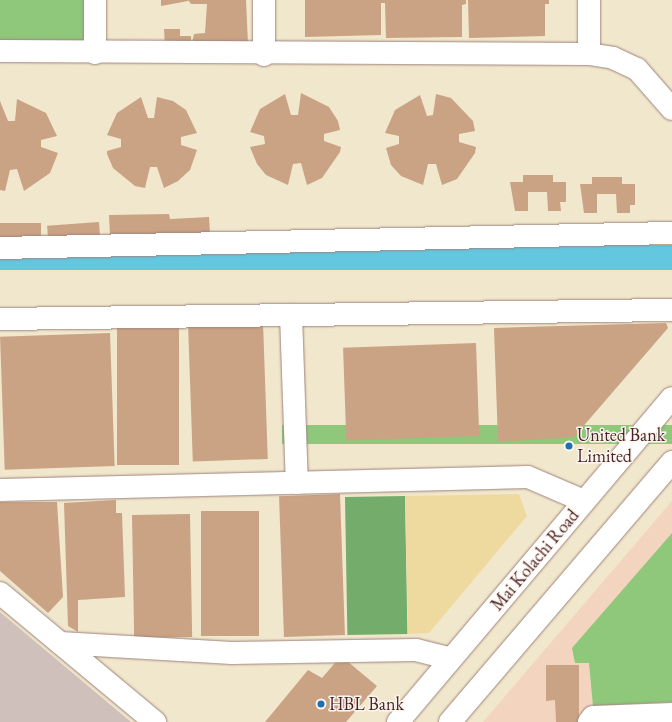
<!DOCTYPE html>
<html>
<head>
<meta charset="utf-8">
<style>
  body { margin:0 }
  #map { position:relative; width:672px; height:722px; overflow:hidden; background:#f1e7cc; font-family:"EB Garamond",serif }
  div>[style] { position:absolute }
  .built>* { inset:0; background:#f3d4bf }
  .industrial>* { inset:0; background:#cfc0bb }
  .green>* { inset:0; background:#8fc77b; transform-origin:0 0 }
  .forest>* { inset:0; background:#73ac6b; transform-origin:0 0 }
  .sand>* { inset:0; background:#eeda9e }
  .water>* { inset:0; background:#62c7df; transform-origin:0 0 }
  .building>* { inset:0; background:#caa284; transform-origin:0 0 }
  .roads { filter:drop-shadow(0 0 1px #9e837c) drop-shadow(0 0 1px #9e837c) }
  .minor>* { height:22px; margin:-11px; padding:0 11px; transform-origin:11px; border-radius:11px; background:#fff }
  .major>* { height:22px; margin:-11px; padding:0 11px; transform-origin:11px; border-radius:11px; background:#fff }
  .dots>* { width:11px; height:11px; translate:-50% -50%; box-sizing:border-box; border:2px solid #fbf7ec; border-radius:50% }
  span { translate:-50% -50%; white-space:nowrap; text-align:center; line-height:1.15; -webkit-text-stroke:3px #fbf7ec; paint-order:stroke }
  .poi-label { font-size:18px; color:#4a1f2b }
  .left { translate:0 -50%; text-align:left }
  .street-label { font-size:18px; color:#4a1f2b }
</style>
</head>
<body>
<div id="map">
  <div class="built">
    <div style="clip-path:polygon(672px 501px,672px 722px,483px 722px)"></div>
  </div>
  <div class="industrial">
    <div style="clip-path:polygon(0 612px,131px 722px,0 722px)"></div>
  </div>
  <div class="green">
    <div style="left:0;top:0;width:86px;height:41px"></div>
    <div style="left:672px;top:425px;width:19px;height:390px;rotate:90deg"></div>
    <div style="clip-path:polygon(672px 533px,672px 702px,593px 706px,589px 663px,575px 663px,572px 648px)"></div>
  </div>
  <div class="forest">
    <div style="left:405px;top:496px;width:138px;height:60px;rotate:89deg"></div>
  </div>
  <div class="sand">
    <div style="clip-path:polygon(519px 494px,527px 516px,429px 633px,408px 634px,405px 496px)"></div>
  </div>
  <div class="water">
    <div style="left:672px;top:245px;width:25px;height:672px;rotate:90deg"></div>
  </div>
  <div class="building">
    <div style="clip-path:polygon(161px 0,188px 0,188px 1px,161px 6px)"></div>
    <div style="clip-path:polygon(188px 0,246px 0,248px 44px,192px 43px,194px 34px,205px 33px,207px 4px,191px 4px)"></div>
    <div style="clip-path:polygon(305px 0,466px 0,466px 4px,462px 5px,462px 37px,386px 38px,385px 3px,381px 3px,381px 35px,305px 37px)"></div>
    <div style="clip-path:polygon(468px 0,549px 0,549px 4px,545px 4px,545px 36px,469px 38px)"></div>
    <div style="clip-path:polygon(164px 29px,180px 29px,180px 36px,191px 36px,191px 43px,165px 47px)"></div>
    <div style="clip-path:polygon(301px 93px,329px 107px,338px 121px,340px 130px,324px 134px,324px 141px,341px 147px,340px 152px,322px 178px,307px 185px,301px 163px,293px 164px,288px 185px,266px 175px,257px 164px,250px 147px,265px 144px,264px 136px,250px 132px,260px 109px,285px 94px,291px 115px,298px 115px)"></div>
    <div style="clip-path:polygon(436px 94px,451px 98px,473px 121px,475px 131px,459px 134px,459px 142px,476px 147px,475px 153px,457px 179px,442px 185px,436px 164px,428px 164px,423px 185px,401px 176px,391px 165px,386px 148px,399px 144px,399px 136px,385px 133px,395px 110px,420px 95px,427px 116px,433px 115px)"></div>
    <div style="clip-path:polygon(141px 97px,148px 118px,154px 118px,157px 97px,173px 101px,186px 110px,197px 133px,181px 137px,181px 145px,197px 150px,190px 170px,178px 181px,164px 188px,157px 167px,150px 167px,145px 188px,135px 186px,113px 168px,107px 154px,107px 151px,121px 147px,121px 139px,107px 135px,117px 113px)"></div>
    <div style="clip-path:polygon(17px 99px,46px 113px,57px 136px,41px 140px,41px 147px,58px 153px,50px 173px,24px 191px,17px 169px,10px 170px,5px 191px,0 190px,0 101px,8px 121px,15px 121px)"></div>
    <div style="clip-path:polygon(523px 175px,553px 175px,553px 182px,566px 182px,566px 202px,560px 202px,561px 211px,548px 211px,547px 192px,528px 192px,528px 211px,515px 211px,510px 182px,523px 182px)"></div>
    <div style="clip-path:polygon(592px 177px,622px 177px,622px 184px,635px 184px,635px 205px,630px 205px,630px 213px,617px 213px,616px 194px,597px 194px,597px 213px,584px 213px,580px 184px,592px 184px)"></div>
    <div style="clip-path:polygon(169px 214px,170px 219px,209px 217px,210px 233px,110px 236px,109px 215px)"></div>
    <div style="left:99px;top:222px;width:14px;height:52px;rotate:86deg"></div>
    <div style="left:41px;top:223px;width:14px;height:41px;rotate:90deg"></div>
    <div style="left:263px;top:322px;width:137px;height:75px;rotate:88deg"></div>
    <div style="clip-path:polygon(666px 323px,668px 328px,574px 437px,498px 442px,494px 328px)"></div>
    <div style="left:117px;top:326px;width:62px;height:139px"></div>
    <div style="left:110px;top:333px;width:133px;height:110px;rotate:88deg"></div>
    <div style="left:476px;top:343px;width:93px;height:133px;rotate:88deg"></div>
    <div style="left:340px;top:494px;width:141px;height:61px;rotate:88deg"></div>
    <div style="clip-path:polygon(116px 500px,116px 513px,122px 513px,125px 597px,78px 600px,78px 632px,68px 626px,64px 503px)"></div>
    <div style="clip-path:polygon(0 502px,57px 502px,63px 597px,48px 613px,0 571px)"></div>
    <div style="left:201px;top:511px;width:58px;height:125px"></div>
    <div style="left:190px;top:514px;width:123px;height:58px;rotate:89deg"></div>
    <div style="clip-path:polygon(341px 656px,377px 686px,346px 722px,265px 722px,308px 670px,322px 678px)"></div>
    <div style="clip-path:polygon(546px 665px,579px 665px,579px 722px,556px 722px,555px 700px,546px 701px)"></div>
  </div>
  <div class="roads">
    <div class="minor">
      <div style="left:589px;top:0;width:54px;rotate:90deg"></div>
      <div style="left:0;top:51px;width:589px;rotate:0.29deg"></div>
      <div style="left:589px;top:54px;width:24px;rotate:9deg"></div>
      <div style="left:613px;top:58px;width:26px;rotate:25deg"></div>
      <div style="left:637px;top:69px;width:53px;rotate:48.8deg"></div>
      <div style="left:95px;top:53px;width:53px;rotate:-90deg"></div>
      <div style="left:264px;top:55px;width:55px;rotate:-90deg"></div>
      <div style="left:0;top:248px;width:672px;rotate:-1.28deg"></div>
      <div style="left:291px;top:315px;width:168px;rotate:88deg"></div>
      <div style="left:0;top:319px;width:672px;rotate:-0.77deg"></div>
      <div style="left:0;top:490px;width:528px;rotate:-1.41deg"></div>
      <div style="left:528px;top:477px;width:61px;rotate:23.2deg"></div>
      <div style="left:0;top:593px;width:202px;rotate:39.8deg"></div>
      <div style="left:60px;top:643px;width:172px;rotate:3.3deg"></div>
      <div style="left:232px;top:653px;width:184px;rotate:-0.9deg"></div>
      <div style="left:416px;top:650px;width:36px;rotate:14deg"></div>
      <div style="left:589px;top:722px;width:6px;rotate:-51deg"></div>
      <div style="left:593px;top:717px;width:79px;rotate:-2.2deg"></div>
    </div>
    <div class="major">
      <div style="left:398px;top:722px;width:424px;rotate:-49.8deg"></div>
      <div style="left:450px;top:722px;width:342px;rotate:-49.5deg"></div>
    </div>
  </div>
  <div class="dots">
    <div style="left:569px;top:446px;background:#1f6fb2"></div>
    <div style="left:321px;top:704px;background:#1f6fb2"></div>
  </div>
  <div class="poi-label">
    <span class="left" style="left:577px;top:446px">United Bank<br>Limited</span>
    <span class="left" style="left:329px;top:704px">HBL Bank</span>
  </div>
  <div class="street-label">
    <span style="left:535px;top:560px;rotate:-50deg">Mai Kolachi Road</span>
  </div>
</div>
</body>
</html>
